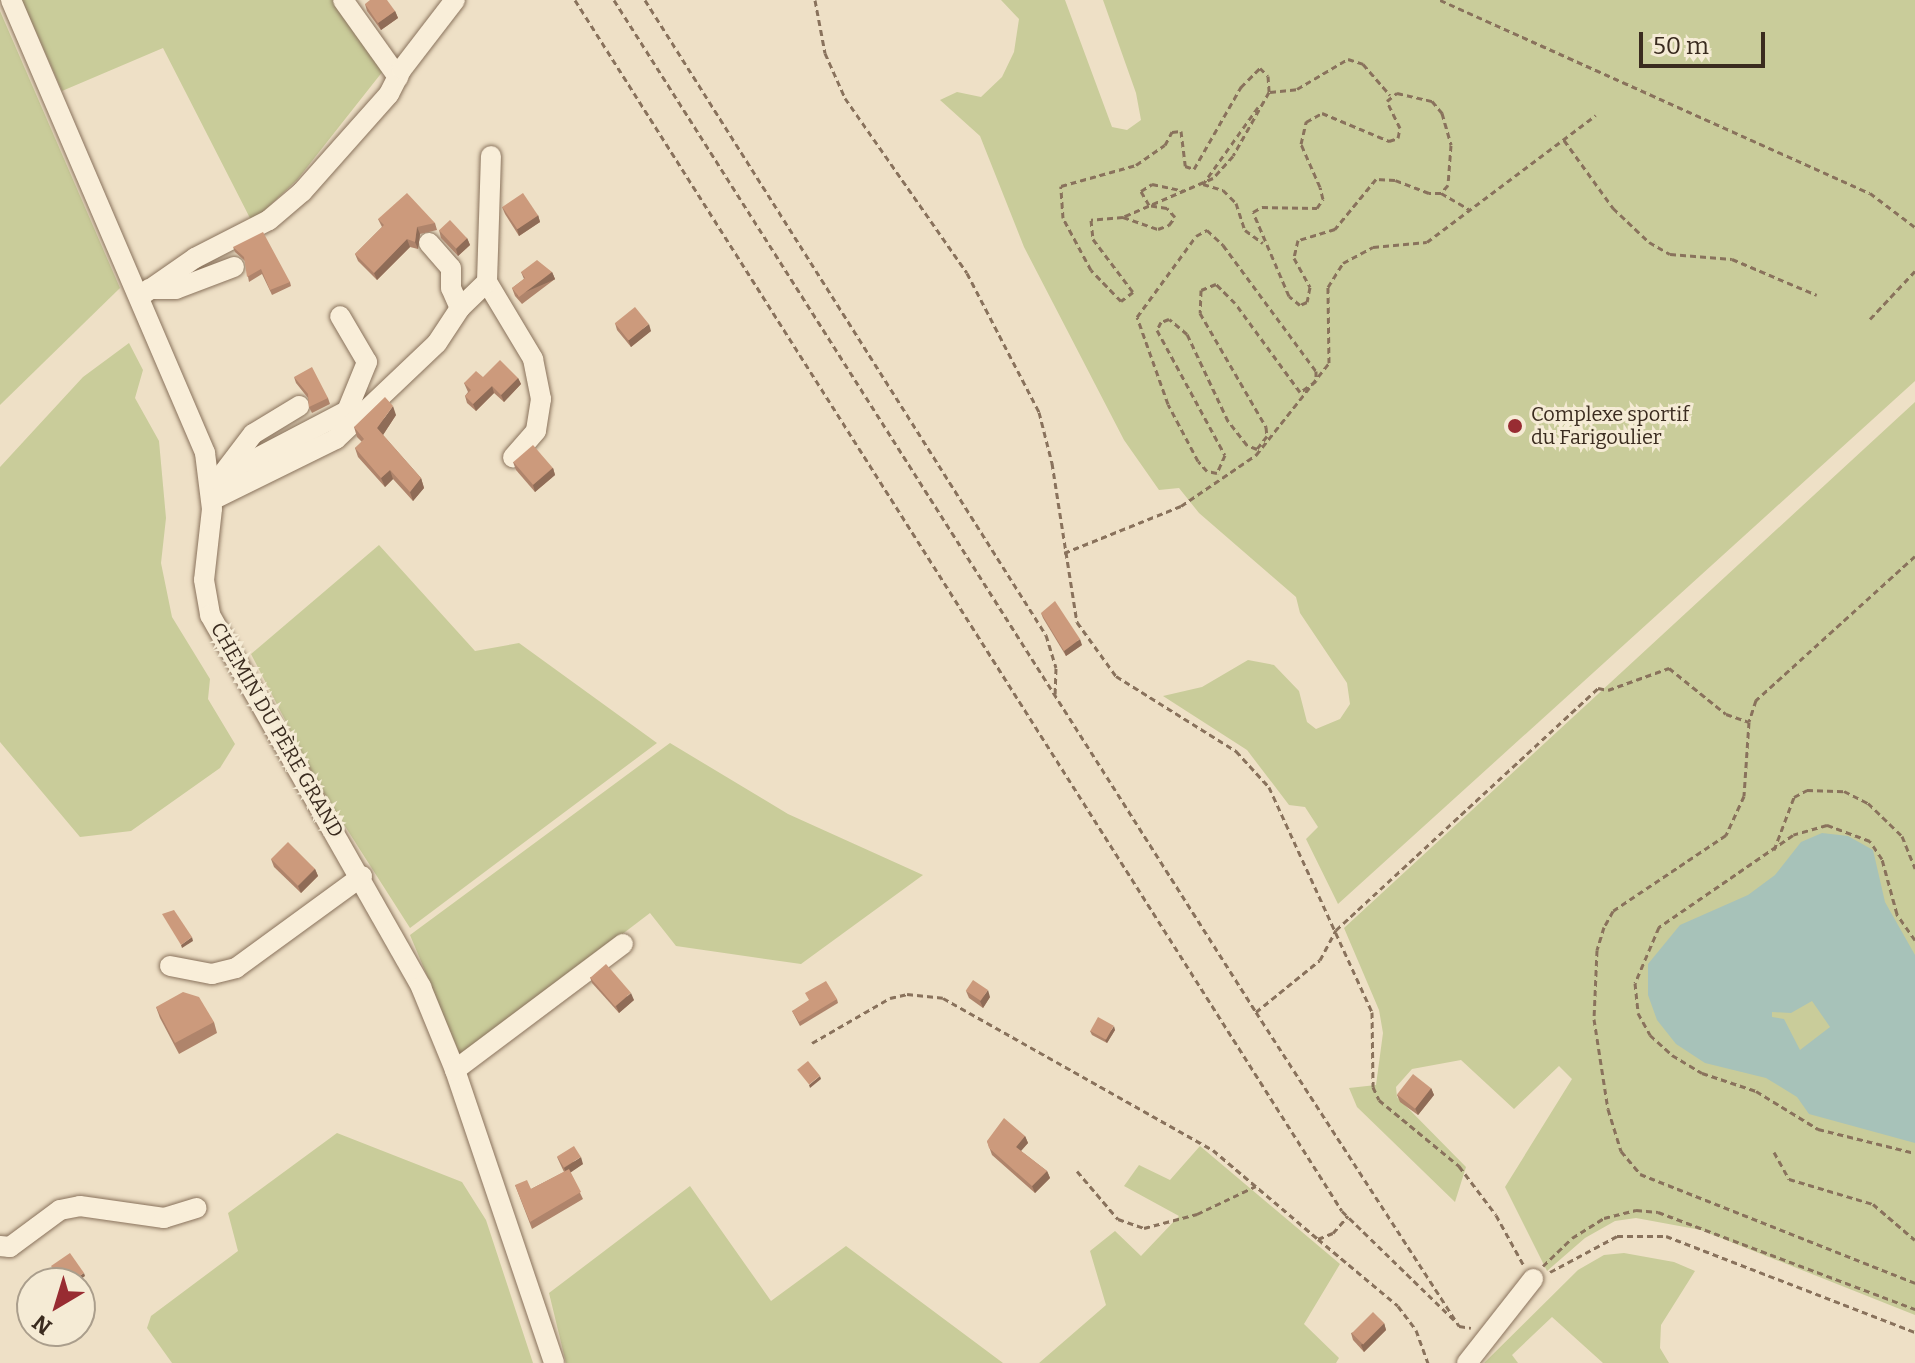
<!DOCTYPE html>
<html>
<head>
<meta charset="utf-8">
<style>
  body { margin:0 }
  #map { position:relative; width:1915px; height:1363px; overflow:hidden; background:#eee0c6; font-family:Bitter,serif }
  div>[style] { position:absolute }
  .green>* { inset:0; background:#c9cc9a }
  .water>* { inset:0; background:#a7c2b9 }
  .path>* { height:3px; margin-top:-1.5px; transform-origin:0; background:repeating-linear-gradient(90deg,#89725c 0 6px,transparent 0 10px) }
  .roads { filter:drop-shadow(0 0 2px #89725c) drop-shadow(0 0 2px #89725c) }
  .minor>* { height:20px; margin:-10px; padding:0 10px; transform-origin:10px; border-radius:10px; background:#f9eed9 }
  .wall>* { inset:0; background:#af846b }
  .shaded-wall>* { inset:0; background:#8f6c57; transform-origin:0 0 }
  .building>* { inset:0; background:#cc9a7c; transform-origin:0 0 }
  .dots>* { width:22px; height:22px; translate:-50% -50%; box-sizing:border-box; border:4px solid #f5ebd5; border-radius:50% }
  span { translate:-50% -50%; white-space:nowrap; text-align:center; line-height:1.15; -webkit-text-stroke:6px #f5ebd5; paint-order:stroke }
  .poi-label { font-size:20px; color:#3a2b1f }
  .left { translate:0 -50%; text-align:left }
  .street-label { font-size:20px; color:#3a2b1f }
  .north { position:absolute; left:16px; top:1267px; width:80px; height:80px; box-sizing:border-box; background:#f5ebd5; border:2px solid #aa9e8c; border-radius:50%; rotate:218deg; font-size:22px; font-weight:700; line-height:32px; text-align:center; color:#3a2b1f }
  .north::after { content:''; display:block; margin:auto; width:28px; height:36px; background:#982c32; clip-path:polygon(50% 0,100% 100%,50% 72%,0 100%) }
  .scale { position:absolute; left:1639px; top:32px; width:126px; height:36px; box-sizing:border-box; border:4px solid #3a2b1f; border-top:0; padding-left:10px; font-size:24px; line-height:28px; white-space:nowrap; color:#3a2b1f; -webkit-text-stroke:6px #f5ebd5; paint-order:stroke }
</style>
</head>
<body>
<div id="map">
  <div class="green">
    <div style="clip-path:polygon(22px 0,333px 0,383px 71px,297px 180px,252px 222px,163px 48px,62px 91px)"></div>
    <div style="clip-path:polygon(1001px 0,1065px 0,1112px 127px,1127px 130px,1141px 120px,1136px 93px,1103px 0,1915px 0,1915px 381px,1338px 904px,1306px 839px,1318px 827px,1305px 807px,1289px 805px,1247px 750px,1163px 696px,1202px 687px,1248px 660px,1274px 665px,1299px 691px,1307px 722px,1316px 729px,1340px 719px,1350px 704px,1347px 683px,1300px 613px,1296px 597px,1199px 513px,1179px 488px,1159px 490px,1124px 440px,1024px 247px,980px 136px,940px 100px,957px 92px,981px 97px,1002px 77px,1014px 52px,1019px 19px)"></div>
    <div style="clip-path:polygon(0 11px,120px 288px,0 405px)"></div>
    <div style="clip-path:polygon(129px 343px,143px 370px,135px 398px,159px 441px,166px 518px,161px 563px,172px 617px,210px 679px,208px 699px,235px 744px,220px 768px,131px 831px,80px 837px,0 742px,0 467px,83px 377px)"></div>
    <div style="clip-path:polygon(1915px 402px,1915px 1315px,1701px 1230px,1636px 1218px,1615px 1221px,1585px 1238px,1547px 1271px,1505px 1187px,1572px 1079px,1559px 1066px,1514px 1109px,1461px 1060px,1412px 1069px,1396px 1087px,1397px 1097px,1466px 1167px,1455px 1202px,1357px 1107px,1349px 1088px,1376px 1085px,1383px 1033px,1379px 1010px,1344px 928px)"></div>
    <div style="clip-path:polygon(379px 545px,475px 651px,519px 643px,657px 743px,410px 928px,318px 784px,251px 654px)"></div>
    <div style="clip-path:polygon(670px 743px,788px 814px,923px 875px,801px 964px,676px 946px,650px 913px,461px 1057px,410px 935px)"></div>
    <div style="clip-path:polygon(337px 1133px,462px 1182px,486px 1220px,533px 1363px,172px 1363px,147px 1328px,151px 1316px,238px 1251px,228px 1213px)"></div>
    <div style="clip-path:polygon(1200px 1146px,1340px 1264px,1304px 1324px,1339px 1358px,1336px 1363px,1039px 1363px,1106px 1305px,1090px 1251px,1115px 1231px,1141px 1256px,1179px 1216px,1124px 1186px,1139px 1165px,1170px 1180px)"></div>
    <div style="clip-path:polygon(690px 1186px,771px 1301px,846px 1246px,1003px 1363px,566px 1363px,549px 1293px)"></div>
    <div style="clip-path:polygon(1624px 1253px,1674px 1262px,1695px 1271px,1661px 1325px,1660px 1348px,1669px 1363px,1603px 1363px,1552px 1317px,1512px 1355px,1518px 1363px,1484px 1363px,1578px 1270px,1604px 1255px)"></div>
  </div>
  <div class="water">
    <div style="clip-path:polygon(evenodd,1822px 833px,1848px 836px,1873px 850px,1885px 902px,1915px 955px,1915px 1143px,1809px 1114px,1797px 1097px,1766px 1078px,1705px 1063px,1676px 1044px,1657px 1020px,1648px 995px,1648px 964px,1680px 925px,1748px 895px,1775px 875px,1801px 842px,1822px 833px,1812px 1001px,1830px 1027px,1800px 1050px,1784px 1019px,1772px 1017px,1772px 1012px,1791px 1013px,1812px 1001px)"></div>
  </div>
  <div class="path">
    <div style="left:575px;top:0;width:1433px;rotate:57.65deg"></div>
    <div style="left:1342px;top:1211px;width:156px;rotate:44.2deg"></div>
    <div style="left:614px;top:0;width:1198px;rotate:57.61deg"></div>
    <div style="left:1256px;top:1012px;width:374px;rotate:57.1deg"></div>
    <div style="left:1459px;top:1326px;width:12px;rotate:9deg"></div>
    <div style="left:645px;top:0;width:751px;rotate:57.73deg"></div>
    <div style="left:1046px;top:635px;width:34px;rotate:73deg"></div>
    <div style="left:1056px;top:668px;width:26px;rotate:92deg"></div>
    <div style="left:815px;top:0;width:54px;rotate:79.3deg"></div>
    <div style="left:825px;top:53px;width:49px;rotate:66deg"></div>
    <div style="left:845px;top:98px;width:213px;rotate:55.1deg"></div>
    <div style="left:967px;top:273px;width:157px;rotate:62.6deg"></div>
    <div style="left:1039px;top:412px;width:53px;rotate:75.7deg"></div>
    <div style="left:1052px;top:463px;width:161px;rotate:81.1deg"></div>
    <div style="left:1077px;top:622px;width:67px;rotate:54.2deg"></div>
    <div style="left:1116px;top:676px;width:142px;rotate:32deg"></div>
    <div style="left:1236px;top:751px;width:49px;rotate:47.5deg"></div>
    <div style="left:1269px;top:787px;width:247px;rotate:65.4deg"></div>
    <div style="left:1372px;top:1012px;width:75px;rotate:89.2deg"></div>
    <div style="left:1373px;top:1087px;width:14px;rotate:65deg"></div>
    <div style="left:1379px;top:1100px;width:104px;rotate:39.5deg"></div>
    <div style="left:1459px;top:1166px;width:61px;rotate:52.9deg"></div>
    <div style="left:1496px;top:1215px;width:58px;rotate:61.2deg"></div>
    <div style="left:1440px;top:0;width:471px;rotate:24.2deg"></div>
    <div style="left:1870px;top:193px;width:56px;rotate:37.1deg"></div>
    <div style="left:1260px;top:68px;width:11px;rotate:45deg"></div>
    <div style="left:1268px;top:76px;width:16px;rotate:86deg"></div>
    <div style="left:1269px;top:92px;width:73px;rotate:119.4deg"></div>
    <div style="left:1233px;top:156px;width:30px;rotate:132deg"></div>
    <div style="left:1213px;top:178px;width:98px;rotate:156.6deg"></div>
    <div style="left:1123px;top:217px;width:32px;rotate:175deg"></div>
    <div style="left:1091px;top:220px;width:19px;rotate:84deg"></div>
    <div style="left:1093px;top:239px;width:66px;rotate:53deg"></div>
    <div style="left:1133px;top:292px;width:15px;rotate:143deg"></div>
    <div style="left:1121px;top:301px;width:43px;rotate:-134.1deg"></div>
    <div style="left:1091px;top:270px;width:59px;rotate:-118.3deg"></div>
    <div style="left:1063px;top:218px;width:32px;rotate:-94deg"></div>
    <div style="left:1061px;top:186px;width:78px;rotate:-15.6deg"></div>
    <div style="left:1136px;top:165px;width:35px;rotate:-35deg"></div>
    <div style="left:1165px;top:145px;width:15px;rotate:-62deg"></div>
    <div style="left:1172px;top:132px;width:9px;rotate:-6deg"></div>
    <div style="left:1181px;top:131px;width:35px;rotate:83deg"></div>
    <div style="left:1185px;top:166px;width:9px;rotate:18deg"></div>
    <div style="left:1194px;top:169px;width:95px;rotate:-60.2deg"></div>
    <div style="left:1241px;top:87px;width:27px;rotate:-45deg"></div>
    <div style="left:1270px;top:92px;width:27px;rotate:-6deg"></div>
    <div style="left:1297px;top:89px;width:59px;rotate:-30.5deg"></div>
    <div style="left:1348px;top:59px;width:16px;rotate:18deg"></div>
    <div style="left:1363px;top:64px;width:41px;rotate:48.9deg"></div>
    <div style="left:1397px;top:93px;width:36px;rotate:13deg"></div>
    <div style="left:1432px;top:101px;width:16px;rotate:50deg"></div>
    <div style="left:1442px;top:113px;width:33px;rotate:74deg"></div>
    <div style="left:1451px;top:145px;width:40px;rotate:94.3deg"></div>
    <div style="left:1448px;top:185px;width:11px;rotate:131deg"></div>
    <div style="left:1441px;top:193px;width:12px;rotate:180deg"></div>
    <div style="left:1429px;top:193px;width:36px;rotate:-159deg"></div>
    <div style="left:1395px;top:180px;width:19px;rotate:-177deg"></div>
    <div style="left:1376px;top:179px;width:65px;rotate:129.4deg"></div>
    <div style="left:1335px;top:229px;width:39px;rotate:163deg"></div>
    <div style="left:1298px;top:240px;width:18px;rotate:103deg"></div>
    <div style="left:1294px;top:258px;width:33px;rotate:61deg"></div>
    <div style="left:1310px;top:287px;width:15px;rotate:101deg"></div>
    <div style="left:1307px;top:302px;width:8px;rotate:157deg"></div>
    <div style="left:1300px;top:305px;width:14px;rotate:-141deg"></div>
    <div style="left:1289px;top:296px;width:91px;rotate:-113.2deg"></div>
    <div style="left:1253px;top:212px;width:10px;rotate:-29deg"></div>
    <div style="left:1262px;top:207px;width:55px;rotate:1deg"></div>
    <div style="left:1317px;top:208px;width:11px;rotate:-56deg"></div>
    <div style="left:1323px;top:199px;width:12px;rotate:-104deg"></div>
    <div style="left:1320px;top:187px;width:47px;rotate:-113.8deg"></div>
    <div style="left:1301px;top:144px;width:23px;rotate:-77deg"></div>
    <div style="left:1306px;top:122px;width:18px;rotate:-29deg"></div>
    <div style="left:1322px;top:113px;width:73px;rotate:22.7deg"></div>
    <div style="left:1389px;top:141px;width:9px;rotate:-18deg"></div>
    <div style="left:1398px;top:138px;width:10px;rotate:-79deg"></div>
    <div style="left:1400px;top:128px;width:30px;rotate:-116deg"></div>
    <div style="left:1387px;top:101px;width:13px;rotate:-39deg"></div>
    <div style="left:1258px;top:107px;width:95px;rotate:125.5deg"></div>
    <div style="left:1203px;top:184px;width:21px;rotate:17deg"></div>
    <div style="left:1223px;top:190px;width:18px;rotate:45deg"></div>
    <div style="left:1236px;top:203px;width:28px;rotate:72deg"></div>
    <div style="left:1245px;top:230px;width:22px;rotate:36deg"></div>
    <div style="left:1564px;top:140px;width:84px;rotate:54.2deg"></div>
    <div style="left:1613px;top:208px;width:50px;rotate:43.4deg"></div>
    <div style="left:1649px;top:242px;width:24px;rotate:30deg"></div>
    <div style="left:1670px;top:254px;width:62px;rotate:4.6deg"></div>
    <div style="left:1732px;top:259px;width:92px;rotate:23deg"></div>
    <div style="left:1441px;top:193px;width:32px;rotate:30deg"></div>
    <div style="left:1123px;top:217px;width:37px;rotate:19deg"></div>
    <div style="left:1158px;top:229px;width:12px;rotate:-20deg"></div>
    <div style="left:1169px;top:225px;width:10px;rotate:-53deg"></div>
    <div style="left:1175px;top:217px;width:12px;rotate:-132deg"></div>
    <div style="left:1167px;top:208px;width:18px;rotate:-171deg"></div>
    <div style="left:1149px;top:205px;width:16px;rotate:-120deg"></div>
    <div style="left:1141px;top:191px;width:13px;rotate:-32deg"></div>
    <div style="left:1152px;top:184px;width:33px;rotate:12deg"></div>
    <div style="left:1207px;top:230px;width:22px;rotate:43deg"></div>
    <div style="left:1223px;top:245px;width:157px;rotate:53.6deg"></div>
    <div style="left:1316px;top:371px;width:10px;rotate:90deg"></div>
    <div style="left:1316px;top:381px;width:19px;rotate:145deg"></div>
    <div style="left:1300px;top:392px;width:110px;rotate:-126.1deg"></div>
    <div style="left:1235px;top:303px;width:27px;rotate:-135deg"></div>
    <div style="left:1216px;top:284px;width:16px;rotate:158deg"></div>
    <div style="left:1201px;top:290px;width:23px;rotate:92deg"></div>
    <div style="left:1200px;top:313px;width:132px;rotate:59.9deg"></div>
    <div style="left:1266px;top:427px;width:9px;rotate:84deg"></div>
    <div style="left:1267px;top:436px;width:16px;rotate:128deg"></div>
    <div style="left:1257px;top:449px;width:11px;rotate:-158deg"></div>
    <div style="left:1247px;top:445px;width:31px;rotate:-128deg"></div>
    <div style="left:1228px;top:421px;width:96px;rotate:-115.2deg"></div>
    <div style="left:1187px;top:334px;width:23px;rotate:-140deg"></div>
    <div style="left:1169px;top:319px;width:9px;rotate:159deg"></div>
    <div style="left:1161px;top:322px;width:9px;rotate:117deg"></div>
    <div style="left:1157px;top:330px;width:142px;rotate:61.5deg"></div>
    <div style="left:1225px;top:455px;width:20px;rotate:114deg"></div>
    <div style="left:1217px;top:473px;width:10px;rotate:-169deg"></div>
    <div style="left:1207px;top:471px;width:13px;rotate:-132deg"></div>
    <div style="left:1198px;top:461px;width:64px;rotate:-117.8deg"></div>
    <div style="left:1168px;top:404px;width:92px;rotate:-109.6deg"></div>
    <div style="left:1137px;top:317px;width:100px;rotate:-53.9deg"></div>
    <div style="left:1196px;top:236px;width:13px;rotate:-29deg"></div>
    <div style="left:1870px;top:319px;width:66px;rotate:-46.8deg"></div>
    <div style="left:1064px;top:553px;width:126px;rotate:-21.9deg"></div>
    <div style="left:1181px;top:506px;width:91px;rotate:-34.2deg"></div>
    <div style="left:1256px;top:455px;width:117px;rotate:-51.6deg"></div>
    <div style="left:1329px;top:363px;width:76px;rotate:-90.8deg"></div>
    <div style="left:1328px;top:287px;width:28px;rotate:-58deg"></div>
    <div style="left:1343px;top:263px;width:34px;rotate:-28deg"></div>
    <div style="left:1373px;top:247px;width:54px;rotate:-5.3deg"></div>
    <div style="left:1427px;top:242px;width:211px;rotate:-36.9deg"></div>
    <div style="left:1915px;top:556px;width:215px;rotate:137.8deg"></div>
    <div style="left:1756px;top:700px;width:23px;rotate:108deg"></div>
    <div style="left:1749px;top:722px;width:74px;rotate:93.9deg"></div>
    <div style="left:1744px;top:796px;width:43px;rotate:114.8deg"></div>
    <div style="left:1726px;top:835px;width:136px;rotate:146.1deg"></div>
    <div style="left:1613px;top:911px;width:18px;rotate:119deg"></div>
    <div style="left:1604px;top:927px;width:24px;rotate:107deg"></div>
    <div style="left:1597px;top:950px;width:69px;rotate:92.5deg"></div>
    <div style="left:1594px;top:1019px;width:91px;rotate:81.2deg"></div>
    <div style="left:1608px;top:1109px;width:44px;rotate:72.8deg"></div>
    <div style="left:1621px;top:1151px;width:30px;rotate:50deg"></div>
    <div style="left:1640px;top:1174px;width:296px;rotate:21.6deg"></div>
    <div style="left:1774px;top:850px;width:57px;rotate:-69.3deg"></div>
    <div style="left:1794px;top:797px;width:15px;rotate:-28deg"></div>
    <div style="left:1807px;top:790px;width:37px;rotate:2deg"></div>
    <div style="left:1844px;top:791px;width:27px;rotate:27deg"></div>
    <div style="left:1868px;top:803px;width:47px;rotate:44.1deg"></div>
    <div style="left:1902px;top:836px;width:35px;rotate:68deg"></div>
    <div style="left:1915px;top:940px;width:32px;rotate:-125deg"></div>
    <div style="left:1897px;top:914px;width:57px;rotate:-105.3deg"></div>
    <div style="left:1882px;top:859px;width:22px;rotate:-124deg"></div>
    <div style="left:1870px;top:841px;width:46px;rotate:-159.6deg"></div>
    <div style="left:1827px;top:825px;width:35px;rotate:164deg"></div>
    <div style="left:1793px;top:835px;width:163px;rotate:145.5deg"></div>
    <div style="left:1659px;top:927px;width:61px;rotate:113.2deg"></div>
    <div style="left:1635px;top:983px;width:30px;rotate:84deg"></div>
    <div style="left:1638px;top:1013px;width:25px;rotate:61deg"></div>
    <div style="left:1650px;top:1035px;width:30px;rotate:42deg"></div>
    <div style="left:1672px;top:1055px;width:35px;rotate:31deg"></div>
    <div style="left:1702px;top:1073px;width:57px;rotate:18.4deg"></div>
    <div style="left:1756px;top:1091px;width:73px;rotate:31.5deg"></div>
    <div style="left:1818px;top:1129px;width:100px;rotate:13.9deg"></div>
    <div style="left:1256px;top:1012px;width:82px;rotate:-39.1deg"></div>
    <div style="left:1320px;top:960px;width:34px;rotate:-62deg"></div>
    <div style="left:1336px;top:930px;width:357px;rotate:-42.7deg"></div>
    <div style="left:1598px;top:688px;width:10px;rotate:11deg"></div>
    <div style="left:1608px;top:690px;width:65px;rotate:-19.8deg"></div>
    <div style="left:1669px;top:668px;width:73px;rotate:38.9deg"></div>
    <div style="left:1726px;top:714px;width:24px;rotate:19deg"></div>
    <div style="left:812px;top:1043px;width:90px;rotate:-30deg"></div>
    <div style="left:890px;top:998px;width:17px;rotate:-13deg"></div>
    <div style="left:907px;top:994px;width:36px;rotate:6deg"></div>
    <div style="left:943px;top:998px;width:310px;rotate:29.4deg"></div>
    <div style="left:1213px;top:1150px;width:138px;rotate:40.3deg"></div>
    <div style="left:1318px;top:1239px;width:16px;rotate:-22deg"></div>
    <div style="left:1333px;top:1233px;width:23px;rotate:-49deg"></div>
    <div style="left:1774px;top:1152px;width:31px;rotate:61deg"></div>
    <div style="left:1789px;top:1179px;width:88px;rotate:16.6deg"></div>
    <div style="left:1873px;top:1204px;width:55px;rotate:40.6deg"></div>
    <div style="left:1077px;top:1171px;width:63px;rotate:49.5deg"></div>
    <div style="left:1118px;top:1219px;width:28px;rotate:19deg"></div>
    <div style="left:1144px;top:1228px;width:55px;rotate:-14.8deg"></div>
    <div style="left:1197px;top:1214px;width:65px;rotate:-25.4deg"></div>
    <div style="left:1318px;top:1239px;width:104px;rotate:39.9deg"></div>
    <div style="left:1398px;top:1306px;width:30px;rotate:53deg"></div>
    <div style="left:1416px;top:1330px;width:35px;rotate:70deg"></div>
    <div style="left:1543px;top:1266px;width:40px;rotate:-44deg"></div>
    <div style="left:1572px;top:1238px;width:38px;rotate:-32deg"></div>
    <div style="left:1604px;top:1218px;width:33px;rotate:-14deg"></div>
    <div style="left:1636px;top:1210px;width:22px;rotate:5deg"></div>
    <div style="left:1658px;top:1212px;width:275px;rotate:20.7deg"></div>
    <div style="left:1550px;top:1272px;width:76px;rotate:-28.2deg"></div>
    <div style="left:1617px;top:1236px;width:49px"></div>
    <div style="left:1666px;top:1236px;width:267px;rotate:21.1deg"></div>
  </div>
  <div class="roads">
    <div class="minor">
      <div style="left:11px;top:0;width:493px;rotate:66.8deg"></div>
      <div style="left:205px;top:453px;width:56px;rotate:82.9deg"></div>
      <div style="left:212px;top:509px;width:71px;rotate:96.4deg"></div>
      <div style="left:204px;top:580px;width:36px;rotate:80deg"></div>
      <div style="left:210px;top:615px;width:428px;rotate:60.4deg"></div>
      <div style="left:421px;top:987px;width:90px;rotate:67.7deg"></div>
      <div style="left:455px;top:1070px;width:309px;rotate:71.3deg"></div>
      <div style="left:343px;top:0;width:95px;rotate:54.5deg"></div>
      <div style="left:429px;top:243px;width:33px;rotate:49deg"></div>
      <div style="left:451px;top:268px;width:20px;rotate:90deg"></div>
      <div style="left:451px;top:288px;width:22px;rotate:66deg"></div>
      <div style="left:487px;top:282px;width:90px;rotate:59.1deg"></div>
      <div style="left:533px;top:359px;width:41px;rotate:78.7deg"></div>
      <div style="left:541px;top:399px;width:32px;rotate:99deg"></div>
      <div style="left:536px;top:431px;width:35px;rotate:131deg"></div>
      <div style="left:149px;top:289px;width:27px"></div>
      <div style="left:176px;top:289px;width:62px;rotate:-20.8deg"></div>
      <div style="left:139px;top:297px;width:68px;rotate:-34.9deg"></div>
      <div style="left:195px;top:258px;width:83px;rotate:-27.2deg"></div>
      <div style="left:269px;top:220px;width:43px;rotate:-40.3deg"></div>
      <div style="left:302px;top:192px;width:131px;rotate:-48.4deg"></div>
      <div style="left:389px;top:94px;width:28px;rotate:-63deg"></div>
      <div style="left:402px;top:69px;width:87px;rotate:-52.5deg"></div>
      <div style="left:224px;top:472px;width:48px;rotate:-52.7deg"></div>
      <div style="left:253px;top:434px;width:54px;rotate:-31.3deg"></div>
      <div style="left:211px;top:482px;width:153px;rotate:-27.6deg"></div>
      <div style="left:347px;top:411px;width:53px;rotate:-67.8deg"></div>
      <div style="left:367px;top:362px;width:53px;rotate:-120.4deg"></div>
      <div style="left:212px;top:500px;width:138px;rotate:-26.2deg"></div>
      <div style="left:336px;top:439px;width:139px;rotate:-43.5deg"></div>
      <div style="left:437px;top:343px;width:42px;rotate:-56.7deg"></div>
      <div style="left:460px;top:308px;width:37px;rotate:-44deg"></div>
      <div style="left:487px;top:282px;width:126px;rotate:-88.2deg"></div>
      <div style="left:170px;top:966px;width:43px;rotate:10.8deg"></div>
      <div style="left:212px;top:974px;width:25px;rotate:-14deg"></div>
      <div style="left:236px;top:968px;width:156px;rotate:-36.1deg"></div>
      <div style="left:455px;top:1070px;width:210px;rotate:-36.9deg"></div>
      <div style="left:0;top:1246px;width:10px;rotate:6deg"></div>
      <div style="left:10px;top:1247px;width:62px;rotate:-36.5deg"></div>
      <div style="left:60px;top:1210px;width:20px;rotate:-11deg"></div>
      <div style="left:80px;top:1206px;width:85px;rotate:8.1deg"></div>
      <div style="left:164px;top:1218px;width:34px;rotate:-17deg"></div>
      <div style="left:1467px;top:1363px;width:107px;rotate:-51.8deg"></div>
    </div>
  </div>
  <div class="wall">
    <div style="clip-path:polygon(365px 4px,395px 11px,398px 18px,381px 30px,367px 11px)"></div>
    <div style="clip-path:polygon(502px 207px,538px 215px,540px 222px,519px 236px,505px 214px)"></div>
    <div style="clip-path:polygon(378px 219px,435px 223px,437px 230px,420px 234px,418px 249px,410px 247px,377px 280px,358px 261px,355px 254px,382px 227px)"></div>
    <div style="clip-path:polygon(439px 230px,467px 238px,470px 245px,458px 256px,441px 238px)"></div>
    <div style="clip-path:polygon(233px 247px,290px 282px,291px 286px,272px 295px,262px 274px,249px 282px,245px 261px,235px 252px)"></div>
    <div style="clip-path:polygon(521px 272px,552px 272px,555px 279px,522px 304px,515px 296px,512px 288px,524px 279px)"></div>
    <div style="clip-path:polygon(615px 323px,651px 331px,631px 347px,617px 330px)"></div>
    <div style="clip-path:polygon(294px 377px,328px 398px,330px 404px,312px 413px,309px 407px,308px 398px,296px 383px)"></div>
    <div style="clip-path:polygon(483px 377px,518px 378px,521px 384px,504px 402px,494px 393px,476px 411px,467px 403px,465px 396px,468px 392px,464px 383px)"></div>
    <div style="clip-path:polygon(396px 415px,383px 435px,421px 478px,424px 488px,413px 501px,393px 479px,385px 487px,358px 457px,355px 448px,362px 442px,357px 437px,354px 427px)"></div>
    <div style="clip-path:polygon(513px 462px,553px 468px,555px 475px,535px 492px,516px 470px)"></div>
    <div style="clip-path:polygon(1041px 613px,1082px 645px,1066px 656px,1043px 618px)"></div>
    <div style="clip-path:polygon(271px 859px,315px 869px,318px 876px,301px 893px,274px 867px)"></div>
    <div style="clip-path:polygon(590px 977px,634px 1000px,619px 1013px,592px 983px)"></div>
    <div style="clip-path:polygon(966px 991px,990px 997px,983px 1008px,969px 998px)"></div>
    <div style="clip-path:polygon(837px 999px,838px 1003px,800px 1026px,792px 1011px)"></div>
    <div style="clip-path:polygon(156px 1007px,214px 1022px,217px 1033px,179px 1054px,160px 1018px)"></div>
    <div style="clip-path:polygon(1115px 1030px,1107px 1043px,1092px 1035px,1090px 1031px)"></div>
    <div style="clip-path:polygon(1431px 1088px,1434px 1095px,1418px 1115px,1400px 1102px,1397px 1095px)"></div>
    <div style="clip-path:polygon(1025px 1136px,1028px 1143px,1021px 1151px,1047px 1171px,1050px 1178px,1035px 1193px,992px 1155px,987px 1141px)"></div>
    <div style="clip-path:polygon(557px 1157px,583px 1164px,570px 1172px,583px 1199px,532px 1229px,515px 1185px,531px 1189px,564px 1172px)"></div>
    <div style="clip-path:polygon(1384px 1323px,1386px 1330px,1364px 1352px,1353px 1340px,1351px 1333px)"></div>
  </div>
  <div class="shaded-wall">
    <div style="clip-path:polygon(395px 11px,398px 18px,381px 30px,378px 23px)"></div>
    <div style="clip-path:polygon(538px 215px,540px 222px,519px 236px,517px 229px)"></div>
    <div style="clip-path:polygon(417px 227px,420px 234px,418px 249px,415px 242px)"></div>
    <div style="clip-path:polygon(467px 238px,470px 245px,458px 256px,456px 249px)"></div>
    <div style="clip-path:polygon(407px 239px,410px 247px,377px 280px,374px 273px)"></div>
    <div style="left:552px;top:272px;width:8px;height:41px;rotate:67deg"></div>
    <div style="clip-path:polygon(649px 324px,651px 331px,631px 347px,628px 340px)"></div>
    <div style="clip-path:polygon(518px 378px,521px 384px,504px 402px,501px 395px)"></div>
    <div style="clip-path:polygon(492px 386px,494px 393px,476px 411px,473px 404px)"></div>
    <div style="clip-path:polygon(393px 406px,396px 415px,381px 438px,377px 428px)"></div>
    <div style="clip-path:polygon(553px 468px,555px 475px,535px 492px,533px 485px)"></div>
    <div style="clip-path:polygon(390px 470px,393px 479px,385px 487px,381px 478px)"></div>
    <div style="clip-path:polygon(421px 478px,424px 488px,413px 501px,410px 492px)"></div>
    <div style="clip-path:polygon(1080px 639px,1082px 645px,1066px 656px,1064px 651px)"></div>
    <div style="clip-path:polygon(315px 869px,318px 876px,301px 893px,298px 886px)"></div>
    <div style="clip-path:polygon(192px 937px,193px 941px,182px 948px,181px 945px)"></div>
    <div style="clip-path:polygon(988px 990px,990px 997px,983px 1008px,980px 1001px)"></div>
    <div style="clip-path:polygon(631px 993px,634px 1000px,619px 1013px,616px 1006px)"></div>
    <div style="clip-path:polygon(1114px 1026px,1115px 1030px,1107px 1043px,1105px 1040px)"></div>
    <div style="clip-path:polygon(820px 1076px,821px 1079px,810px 1088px,809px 1085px)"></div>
    <div style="clip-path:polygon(1431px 1088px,1434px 1095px,1418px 1115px,1415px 1108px)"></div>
    <div style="clip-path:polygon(1025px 1136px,1028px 1143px,1018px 1154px,1016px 1147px)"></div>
    <div style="clip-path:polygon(581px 1157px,583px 1164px,567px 1175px,564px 1168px)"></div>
    <div style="clip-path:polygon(1047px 1171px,1050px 1178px,1035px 1193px,1032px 1186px)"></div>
    <div style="clip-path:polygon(84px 1273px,85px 1276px,76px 1283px,69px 1283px)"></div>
    <div style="clip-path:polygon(1384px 1323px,1386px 1330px,1364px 1352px,1361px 1345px)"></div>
  </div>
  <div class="building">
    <div style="clip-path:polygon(370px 0,387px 0,395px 11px,378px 23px,365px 4px)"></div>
    <div style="clip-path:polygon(407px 193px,435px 223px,417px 227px,415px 242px,407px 239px,374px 273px,355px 254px,384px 225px,378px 219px)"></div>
    <div style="left:523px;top:193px;width:27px;height:25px;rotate:56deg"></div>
    <div style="left:450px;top:220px;width:25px;height:15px;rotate:47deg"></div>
    <div style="clip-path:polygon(263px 232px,290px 282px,270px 290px,261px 269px,247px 277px,244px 257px,233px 247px)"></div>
    <div style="clip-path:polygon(537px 260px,552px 272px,519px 297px,512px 288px,525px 278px,521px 272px)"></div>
    <div style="left:635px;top:307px;width:22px;height:26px;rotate:51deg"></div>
    <div style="clip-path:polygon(500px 360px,518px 378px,501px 395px,492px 386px,473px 404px,465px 396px,471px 390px,464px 383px,476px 371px,483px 377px)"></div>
    <div style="clip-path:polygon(312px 367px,328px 398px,309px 407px,308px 394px,294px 377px)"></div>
    <div style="clip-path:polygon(385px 397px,393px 406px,377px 428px,421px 478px,410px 492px,390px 470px,381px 478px,355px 448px,364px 439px,354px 427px)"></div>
    <div style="left:533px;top:445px;width:30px;height:26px;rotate:49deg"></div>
    <div style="clip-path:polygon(1055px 601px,1080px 639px,1064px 651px,1041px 613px)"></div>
    <div style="left:288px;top:842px;width:38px;height:24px;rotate:45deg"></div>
    <div style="clip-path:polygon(174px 910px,192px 937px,181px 945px,162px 914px)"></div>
    <div style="left:606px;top:964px;width:38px;height:21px;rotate:49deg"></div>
    <div style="left:973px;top:980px;width:18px;height:13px;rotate:34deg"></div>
    <div style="clip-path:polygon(826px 981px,837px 999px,799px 1022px,792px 1011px,809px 1000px,805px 993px)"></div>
    <div style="clip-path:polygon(183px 992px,199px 997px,214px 1022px,175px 1043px,156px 1007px)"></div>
    <div style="left:1098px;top:1017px;width:18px;height:16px;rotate:29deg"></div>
    <div style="left:808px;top:1061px;width:19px;height:14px;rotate:51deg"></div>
    <div style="left:1413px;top:1074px;width:23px;height:26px;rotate:38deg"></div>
    <div style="clip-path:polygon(1004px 1118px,1025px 1136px,1016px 1147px,1047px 1171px,1032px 1186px,989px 1148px,987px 1141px)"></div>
    <div style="left:574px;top:1146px;width:13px;height:20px;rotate:58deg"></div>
    <div style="clip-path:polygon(569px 1169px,581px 1192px,530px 1222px,515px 1185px,527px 1180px,531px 1189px)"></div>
    <div style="clip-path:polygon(70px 1253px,84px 1273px,69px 1283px,63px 1283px,51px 1266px)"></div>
    <div style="left:1373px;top:1312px;width:16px;height:30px;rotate:45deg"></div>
  </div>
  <div class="dots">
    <div style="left:1515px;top:426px;background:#982c32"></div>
  </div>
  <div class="poi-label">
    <span class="left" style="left:1531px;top:426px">Complexe sportif<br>du Farigoulier</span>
  </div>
  <div class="street-label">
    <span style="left:277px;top:730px;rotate:60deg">CHEMIN DU PÈRE GRAND</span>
  </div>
  <div class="north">N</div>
  <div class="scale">50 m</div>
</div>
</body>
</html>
